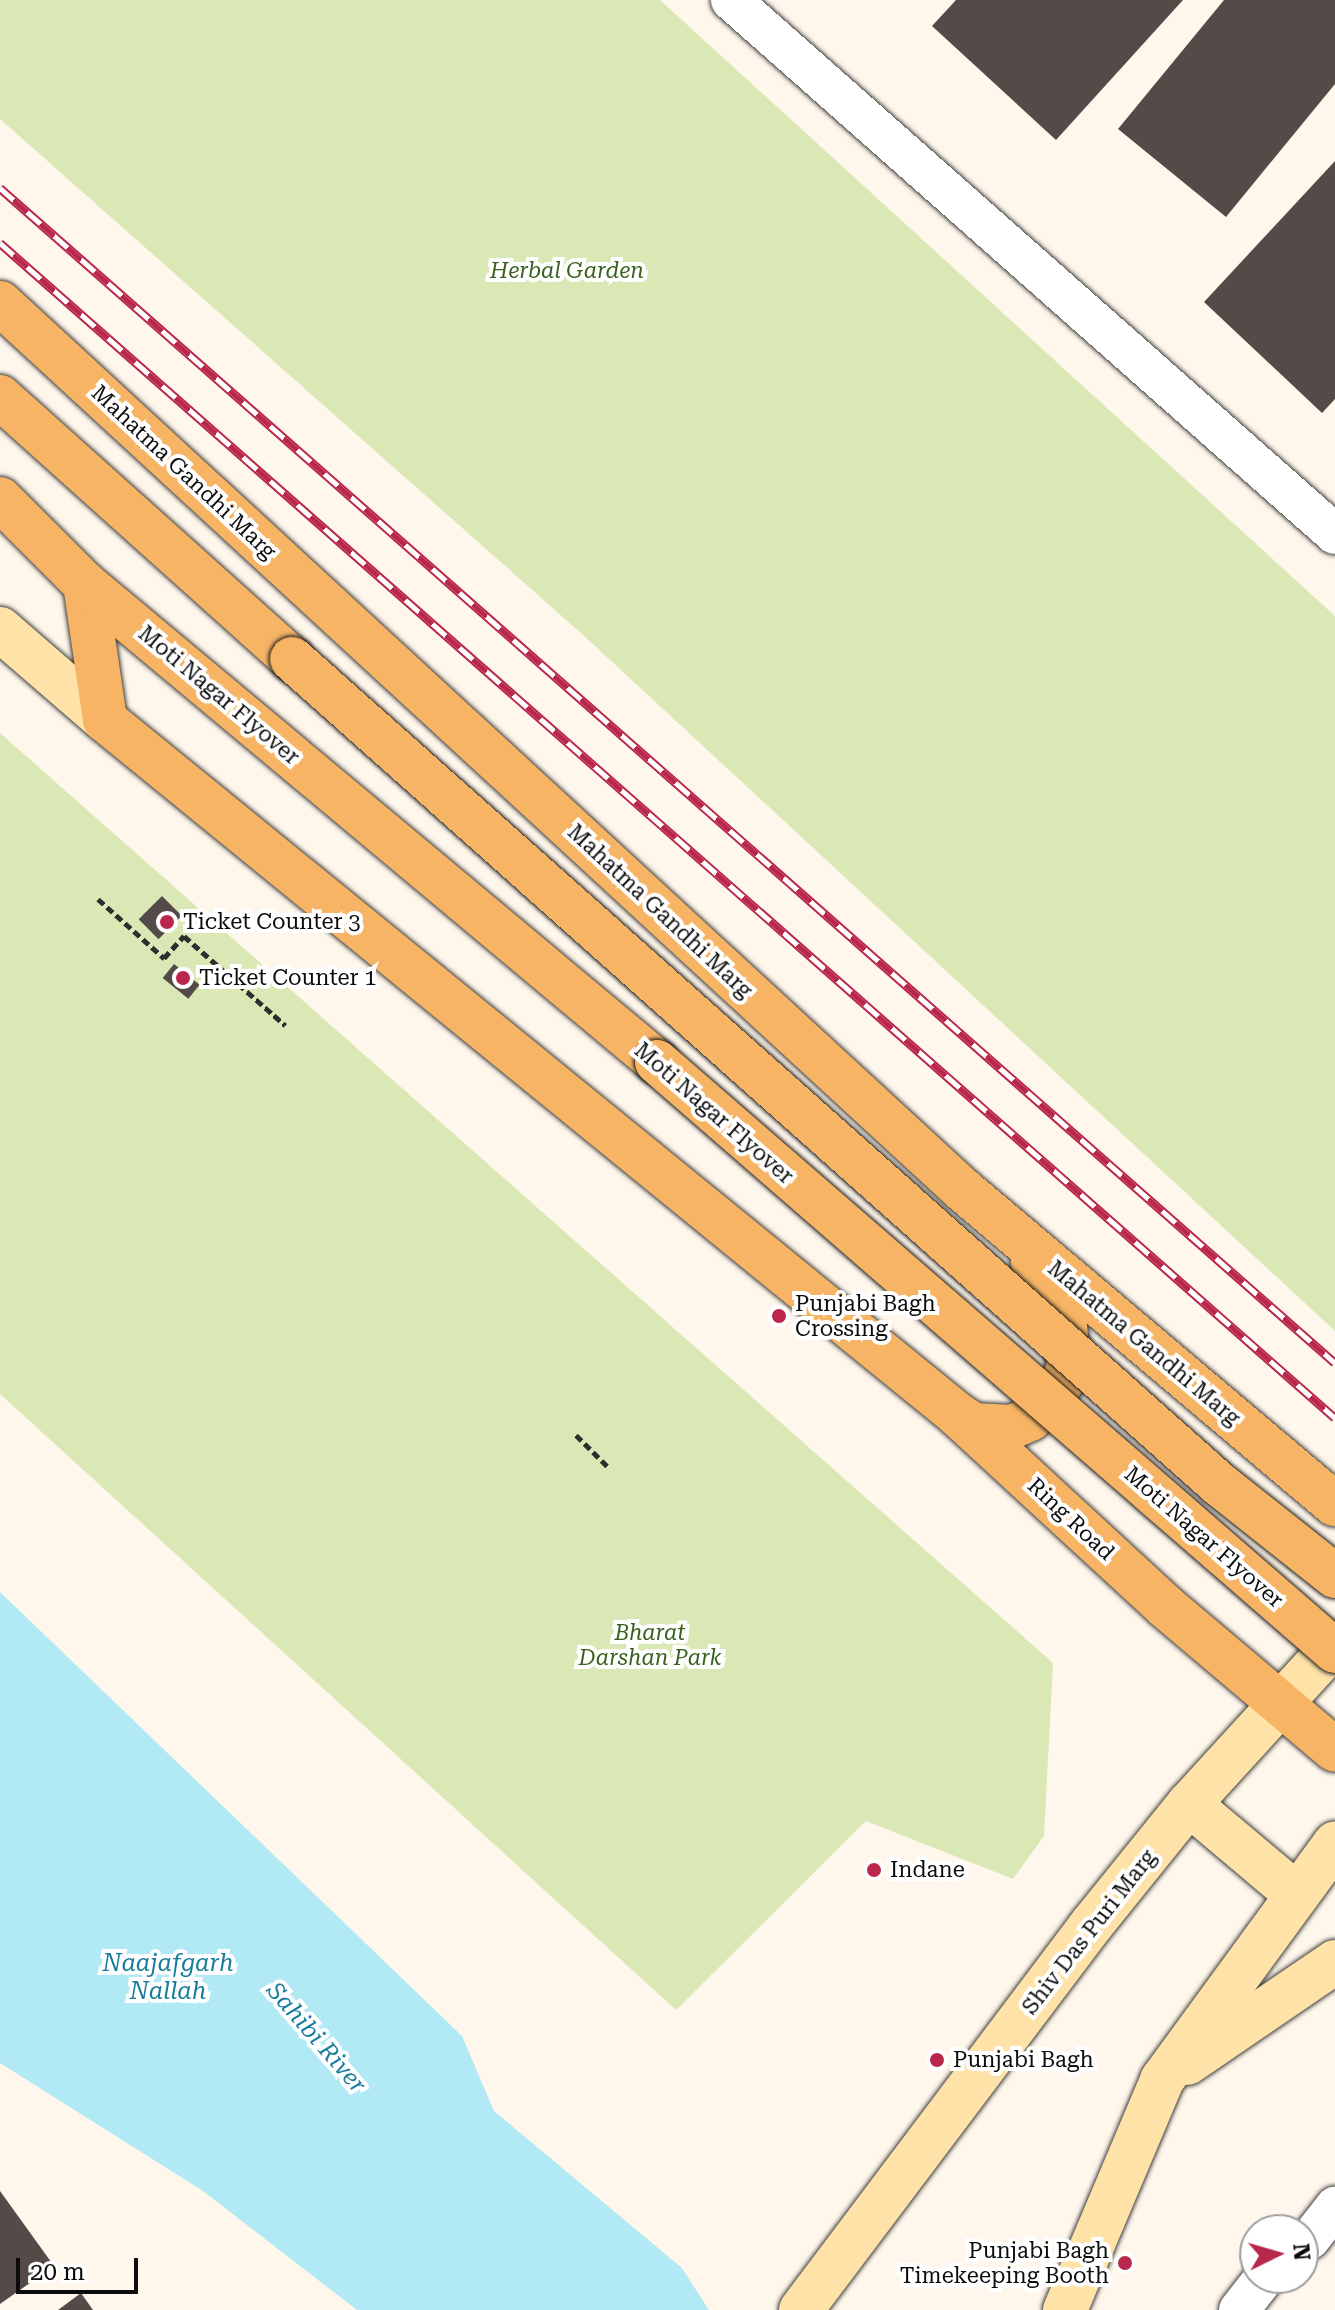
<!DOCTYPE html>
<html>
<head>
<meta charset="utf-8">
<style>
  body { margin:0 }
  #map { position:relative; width:1335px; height:2310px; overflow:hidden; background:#fff7eb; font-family:"Roboto Serif",serif }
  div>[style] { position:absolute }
  .green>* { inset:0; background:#dae8b6 }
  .water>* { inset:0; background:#b1e9f5 }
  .building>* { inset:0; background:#544b49; transform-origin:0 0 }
  .path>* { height:5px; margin-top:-2.5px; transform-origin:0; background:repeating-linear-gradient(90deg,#2e2e2e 0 8px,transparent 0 12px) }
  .roads { filter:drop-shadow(0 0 2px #3f3f3f) drop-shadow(0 0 2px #3f3f3f) }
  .street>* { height:40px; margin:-20px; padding:0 20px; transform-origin:20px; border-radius:20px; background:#fff }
  .secondary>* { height:44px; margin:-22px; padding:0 22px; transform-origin:22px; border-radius:22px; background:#fee2a7 }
  .primary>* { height:44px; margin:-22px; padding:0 22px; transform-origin:22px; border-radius:22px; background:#f6b464 }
  .rail>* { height:9px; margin-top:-4.5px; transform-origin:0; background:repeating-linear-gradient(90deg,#fff 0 18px,#b9274c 0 36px); box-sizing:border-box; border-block:2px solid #b9274c }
  .bridges { filter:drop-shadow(0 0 2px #1d1d1d) drop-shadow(0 0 2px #1d1d1d) }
  .primary-bridge>* { height:44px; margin:-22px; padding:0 22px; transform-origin:22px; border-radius:22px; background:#f6b464 }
  .dots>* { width:22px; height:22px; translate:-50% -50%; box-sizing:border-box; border:4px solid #fff; border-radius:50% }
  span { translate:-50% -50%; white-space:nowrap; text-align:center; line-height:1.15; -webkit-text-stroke:8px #fff; paint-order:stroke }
  .park-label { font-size:22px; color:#3a621e; font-style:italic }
  .street-label { font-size:22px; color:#0c0c0c }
  .poi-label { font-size:22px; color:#0c0c0c }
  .left { translate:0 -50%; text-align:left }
  .right { translate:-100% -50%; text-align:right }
  .water-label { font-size:24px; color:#187d9b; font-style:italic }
  .north { position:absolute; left:1239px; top:2214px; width:80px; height:80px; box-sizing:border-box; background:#fff; border:2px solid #9e9e9e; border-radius:50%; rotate:85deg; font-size:22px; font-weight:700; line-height:32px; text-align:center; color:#0c0c0c }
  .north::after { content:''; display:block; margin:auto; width:28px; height:36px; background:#b9274c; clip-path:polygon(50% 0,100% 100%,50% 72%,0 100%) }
  .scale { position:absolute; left:16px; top:2258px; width:122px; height:36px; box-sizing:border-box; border:4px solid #0c0c0c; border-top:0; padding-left:10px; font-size:24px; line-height:28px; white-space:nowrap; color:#0c0c0c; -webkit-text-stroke:6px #fff; paint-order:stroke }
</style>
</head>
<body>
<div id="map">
  <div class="green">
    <div style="clip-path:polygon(0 0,660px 0,1335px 616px,1335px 1331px,582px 634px,0 119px)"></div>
    <div style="clip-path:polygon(0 733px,1053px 1663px,1044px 1836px,1013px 1879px,866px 1821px,676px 2010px,0 1394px)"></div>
  </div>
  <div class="water">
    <div style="clip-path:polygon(0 1592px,462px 2036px,494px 2111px,682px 2268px,709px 2310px,357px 2310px,203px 2191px,0 2063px)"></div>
  </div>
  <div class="building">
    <div style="clip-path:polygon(956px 0,1183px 0,1056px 140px,932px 26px)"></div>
    <div style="clip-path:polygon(1224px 0,1335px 0,1335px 84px,1226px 217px,1118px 129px)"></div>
    <div style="clip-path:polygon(1335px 161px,1335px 399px,1322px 413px,1204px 302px)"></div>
    <div style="left:162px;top:896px;width:28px;height:33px;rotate:45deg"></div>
    <div style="left:174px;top:964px;width:33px;height:18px;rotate:39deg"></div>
    <div style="clip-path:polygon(0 2191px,54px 2266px,0 2304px)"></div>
    <div style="clip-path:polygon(81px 2293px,93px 2310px,58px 2310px)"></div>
  </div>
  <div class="path">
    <div style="left:98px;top:899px;width:89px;rotate:41.8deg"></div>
    <div style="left:164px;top:958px;width:30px;rotate:-48deg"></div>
    <div style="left:184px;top:936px;width:135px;rotate:41.4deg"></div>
    <div style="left:576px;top:1435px;width:45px;rotate:45deg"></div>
  </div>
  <div class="roads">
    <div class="street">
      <div style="left:731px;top:0;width:806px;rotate:41.48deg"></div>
      <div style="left:1310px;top:2239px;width:41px;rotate:-52deg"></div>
      <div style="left:1239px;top:2310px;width:41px;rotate:-52deg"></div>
    </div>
    <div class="secondary">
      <div style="left:0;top:629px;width:139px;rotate:40.9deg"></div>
      <div style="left:1189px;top:1804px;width:140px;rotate:40.1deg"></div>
      <div style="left:1187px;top:2063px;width:179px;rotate:-34.3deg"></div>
      <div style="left:801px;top:2310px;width:483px;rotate:-53deg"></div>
      <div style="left:1092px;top:1924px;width:154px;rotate:-51.1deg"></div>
      <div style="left:1189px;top:1804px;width:217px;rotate:-47.6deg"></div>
      <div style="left:1065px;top:2310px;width:250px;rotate:-67.1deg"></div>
      <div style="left:1162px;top:2080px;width:293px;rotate:-53.8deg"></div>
    </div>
    <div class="primary">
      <div style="left:0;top:303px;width:1309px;rotate:42.65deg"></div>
      <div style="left:963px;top:1190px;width:487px;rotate:40.2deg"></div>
      <div style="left:0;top:397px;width:392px;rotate:41.9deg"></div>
      <div style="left:0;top:499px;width:120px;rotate:45deg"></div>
      <div style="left:85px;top:584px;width:137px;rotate:81.6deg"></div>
      <div style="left:105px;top:720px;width:1100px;rotate:39.17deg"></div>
      <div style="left:958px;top:1415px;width:283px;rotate:42.7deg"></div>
      <div style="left:1166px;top:1607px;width:221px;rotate:40.2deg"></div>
      <div style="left:85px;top:584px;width:745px;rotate:39.88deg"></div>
      <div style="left:958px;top:1415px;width:19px;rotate:32deg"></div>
      <div style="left:974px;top:1425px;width:38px;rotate:3deg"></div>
      <div style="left:1012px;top:1427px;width:20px;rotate:-24deg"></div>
      <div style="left:1030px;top:1419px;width:49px;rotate:-49.1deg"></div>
      <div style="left:1062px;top:1382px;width:16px;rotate:-63deg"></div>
      <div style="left:1069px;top:1368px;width:53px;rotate:-95.4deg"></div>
      <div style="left:1064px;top:1315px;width:61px;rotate:-120.8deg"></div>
    </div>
  </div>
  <div class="rail">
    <div style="left:0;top:188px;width:1778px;rotate:41.35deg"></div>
    <div style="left:0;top:243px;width:1778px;rotate:41.35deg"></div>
  </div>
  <div class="bridges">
    <div class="primary-bridge">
      <div style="left:292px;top:659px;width:1241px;rotate:41.67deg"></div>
      <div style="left:1219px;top:1484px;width:148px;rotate:38.4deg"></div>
      <div style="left:657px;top:1062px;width:898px;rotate:40.98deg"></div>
    </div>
  </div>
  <div class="dots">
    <div style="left:167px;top:922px;background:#b9274c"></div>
    <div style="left:183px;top:978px;background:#b9274c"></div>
    <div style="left:779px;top:1316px;background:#b9274c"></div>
    <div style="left:874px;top:1870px;background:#b9274c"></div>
    <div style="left:937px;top:2060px;background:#b9274c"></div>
    <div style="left:1125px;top:2263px;background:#b9274c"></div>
  </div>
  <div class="park-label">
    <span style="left:567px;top:271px">Herbal Garden</span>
    <span style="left:650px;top:1645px">Bharat<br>Darshan Park</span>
  </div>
  <div class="street-label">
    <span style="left:184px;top:472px;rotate:43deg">Mahatma Gandhi Marg</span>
    <span style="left:219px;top:695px;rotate:40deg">Moti Nagar Flyover</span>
    <span style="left:660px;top:911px;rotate:43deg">Mahatma Gandhi Marg</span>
    <span style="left:714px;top:1113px;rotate:41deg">Moti Nagar Flyover</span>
    <span style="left:1144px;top:1343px;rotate:40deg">Mahatma Gandhi Marg</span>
    <span style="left:1071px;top:1519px;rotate:43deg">Ring Road</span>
    <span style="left:1204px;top:1537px;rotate:41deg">Moti Nagar Flyover</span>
    <span style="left:1089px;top:1932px;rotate:-52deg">Shiv Das Puri Marg</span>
  </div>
  <div class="poi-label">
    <span class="left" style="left:183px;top:922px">Ticket Counter 3</span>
    <span class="left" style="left:199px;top:978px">Ticket Counter 1</span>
    <span class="left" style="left:795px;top:1316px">Punjabi Bagh<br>Crossing</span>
    <span class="left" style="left:890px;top:1870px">Indane</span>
    <span class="left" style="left:953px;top:2060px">Punjabi Bagh</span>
    <span class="right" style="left:1109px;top:2263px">Punjabi Bagh<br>Timekeeping Booth</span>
  </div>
  <div class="water-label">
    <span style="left:168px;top:1978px">Naajafgarh<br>Nallah</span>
    <span style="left:316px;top:2038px;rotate:49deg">Sahibi River</span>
  </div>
  <div class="north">N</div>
  <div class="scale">20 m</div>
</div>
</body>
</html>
